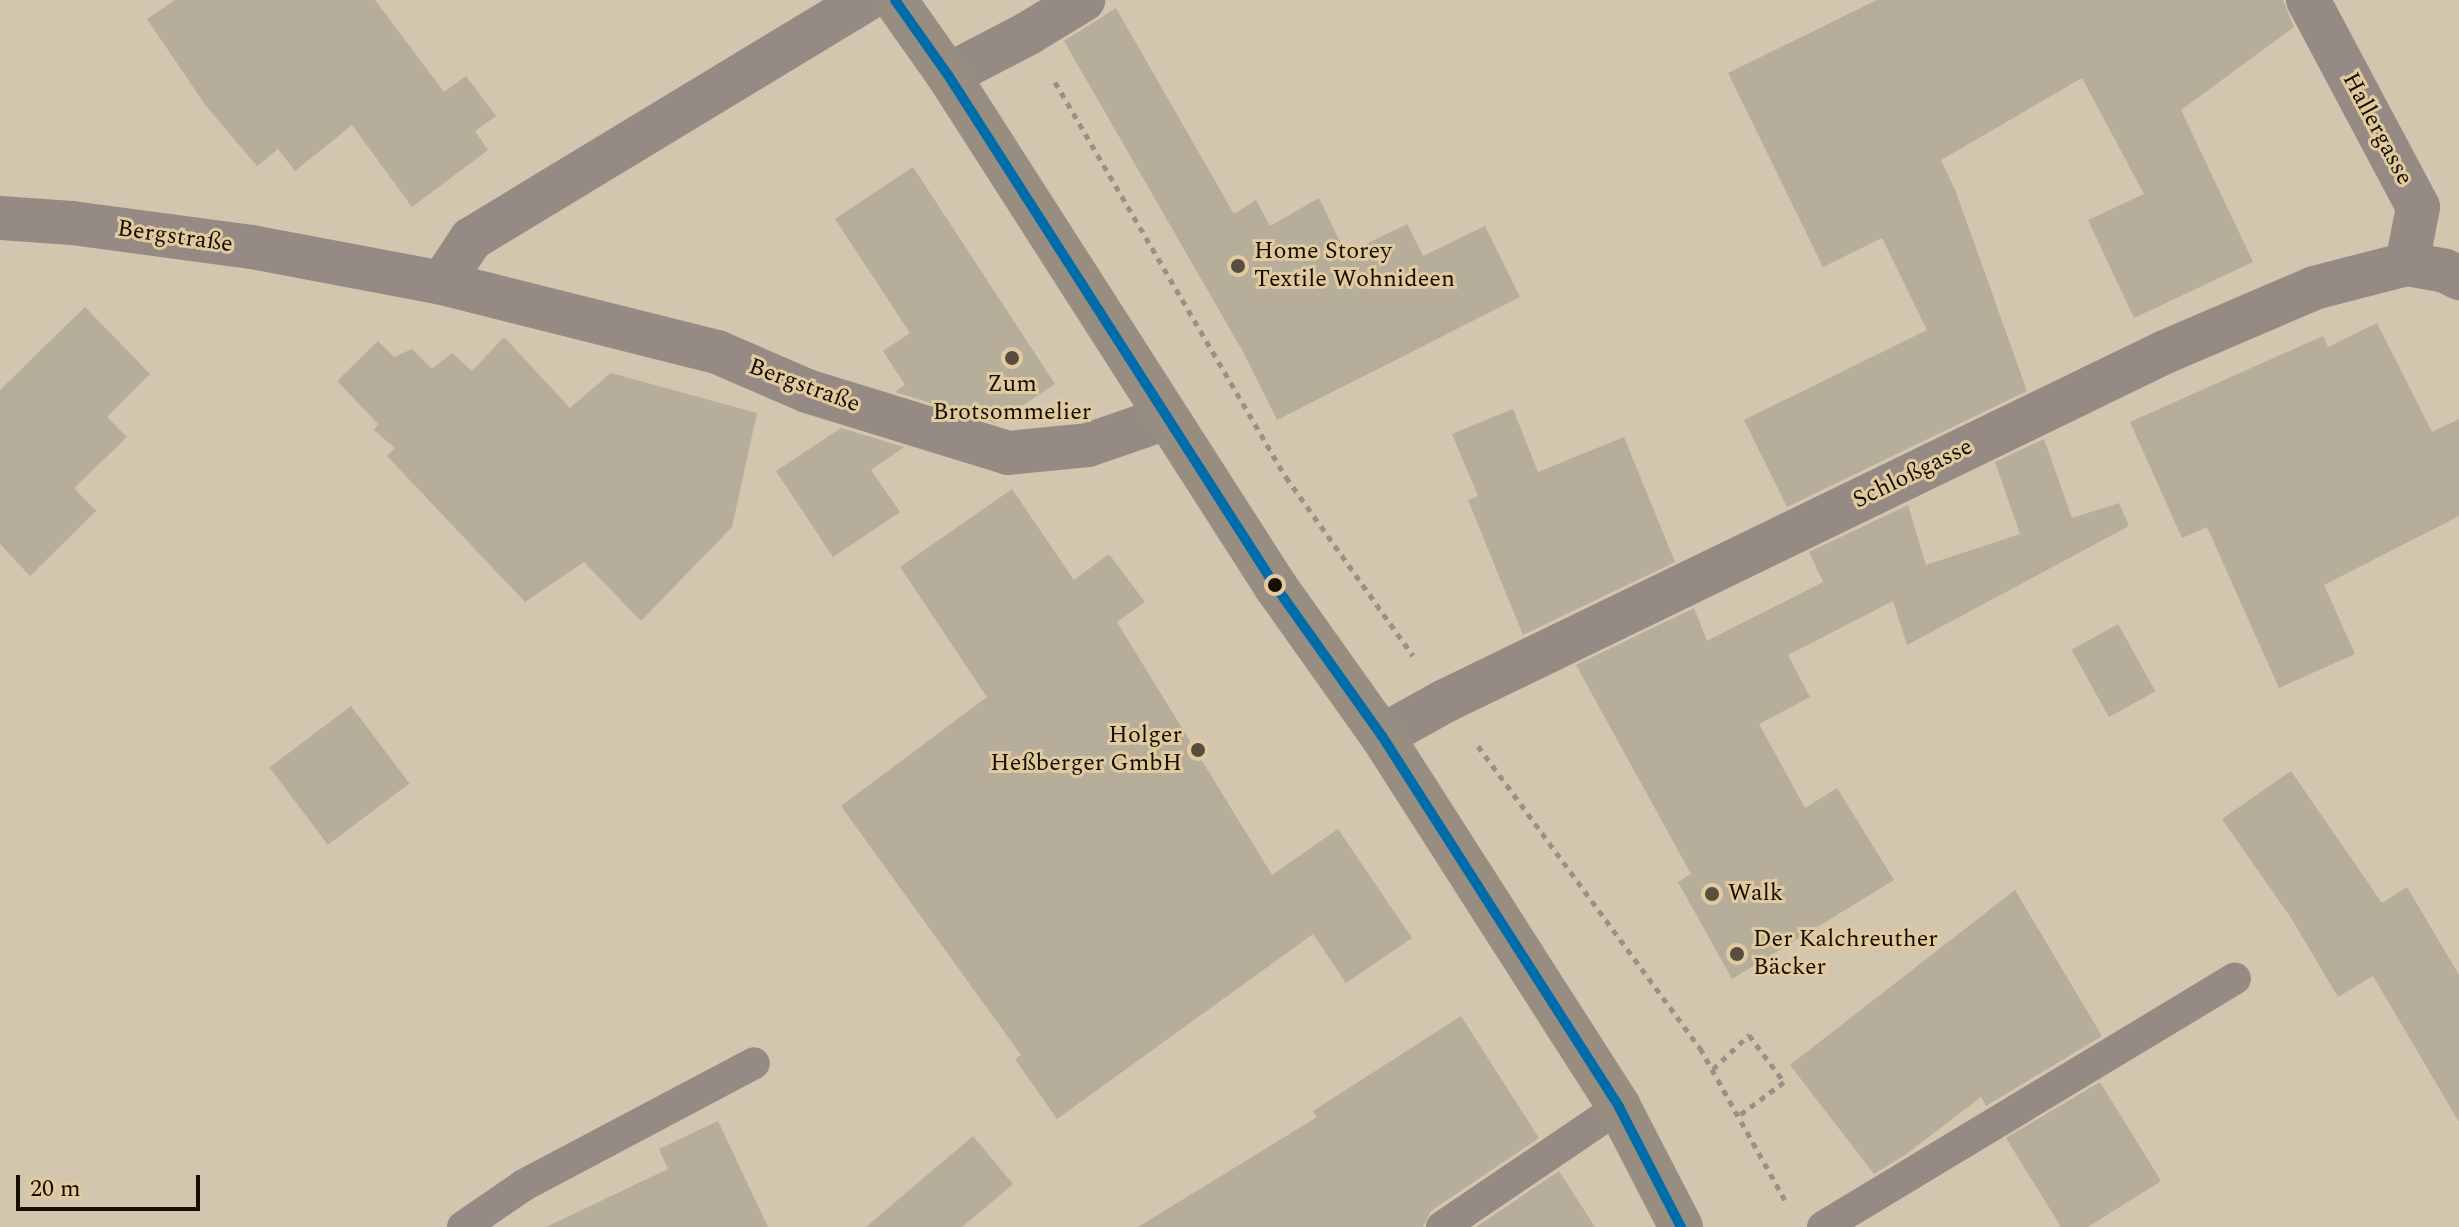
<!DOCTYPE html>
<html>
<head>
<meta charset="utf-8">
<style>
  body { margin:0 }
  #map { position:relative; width:2459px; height:1227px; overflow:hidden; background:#d2c6ae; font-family:Spectral,serif }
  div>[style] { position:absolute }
  .building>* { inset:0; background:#b6ad9a; transform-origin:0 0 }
  .path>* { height:5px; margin-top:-2.5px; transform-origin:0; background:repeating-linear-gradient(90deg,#9a9085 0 6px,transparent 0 12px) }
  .service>* { height:32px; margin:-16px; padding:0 16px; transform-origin:16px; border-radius:16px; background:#958b84 }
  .minor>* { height:44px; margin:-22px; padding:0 22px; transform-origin:22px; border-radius:22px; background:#958b84 }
  .primary>* { height:44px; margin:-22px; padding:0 22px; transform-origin:22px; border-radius:22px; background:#978d81 }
  .bus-1>* { height:10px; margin:-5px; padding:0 5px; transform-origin:5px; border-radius:5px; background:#006ca9 }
  .dots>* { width:22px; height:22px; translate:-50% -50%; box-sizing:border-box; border:4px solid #e1ca9f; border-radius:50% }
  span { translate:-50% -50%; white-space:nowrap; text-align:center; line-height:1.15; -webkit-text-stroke:6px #e1ca9f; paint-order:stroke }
  .street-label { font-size:24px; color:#150e01 }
  .poi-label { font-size:24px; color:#150e01 }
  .left { translate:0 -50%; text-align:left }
  .right { translate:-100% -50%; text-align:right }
  .scale { position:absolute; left:16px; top:1175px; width:184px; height:36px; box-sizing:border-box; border:4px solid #150e01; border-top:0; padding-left:10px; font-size:24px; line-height:28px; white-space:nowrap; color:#150e01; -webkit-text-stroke:6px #e1ca9f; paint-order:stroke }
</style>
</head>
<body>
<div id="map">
  <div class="building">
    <div style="clip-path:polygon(175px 0,375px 0,444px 92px,466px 76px,496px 116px,475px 131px,488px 150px,412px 207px,352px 125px,295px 171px,278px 149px,257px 166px,206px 106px,147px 19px)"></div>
    <div style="clip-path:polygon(1877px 0,2283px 0,2294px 27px,2181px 110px,2253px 262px,2134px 318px,2088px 220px,2144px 194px,2082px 78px,1941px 160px,1956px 192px,2027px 391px,1787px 507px,1744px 420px,1927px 330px,1882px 238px,1823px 267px,1728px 73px)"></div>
    <div style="clip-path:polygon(1116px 8px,1234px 214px,1256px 200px,1270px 226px,1319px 198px,1346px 254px,1407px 224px,1423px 256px,1485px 226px,1520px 297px,1277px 420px,1242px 350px,1064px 41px)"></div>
    <div style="clip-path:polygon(913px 167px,1055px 384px,996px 423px,895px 392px,905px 385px,883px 351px,910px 333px,835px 219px)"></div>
    <div style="clip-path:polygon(85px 307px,150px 374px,107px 417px,127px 437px,74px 488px,96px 511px,30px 576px,0 544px,0 390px)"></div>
    <div style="clip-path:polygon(2377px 323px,2432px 432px,2459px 419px,2459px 516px,2324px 585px,2355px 654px,2279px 688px,2207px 527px,2182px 538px,2130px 422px,2323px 336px,2328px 347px)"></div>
    <div style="clip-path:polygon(504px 337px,570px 408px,611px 373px,757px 413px,732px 527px,641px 621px,584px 562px,525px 602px,387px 456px,395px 448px,374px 430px,378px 424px,337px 381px,378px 341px,394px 357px,412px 349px,432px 369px,452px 353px,472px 371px)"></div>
    <div style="clip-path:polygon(1513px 409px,1538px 472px,1624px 437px,1675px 562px,1523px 635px,1468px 500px,1478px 496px,1452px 434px)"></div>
    <div style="clip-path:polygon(841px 428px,904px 447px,871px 470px,900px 512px,833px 557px,776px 471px)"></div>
    <div style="clip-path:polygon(2044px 439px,2072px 518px,2119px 503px,2129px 526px,1907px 645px,1893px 601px,1788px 655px,1810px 697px,1759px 724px,1805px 808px,1837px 788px,1894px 880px,1732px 979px,1678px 882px,1691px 874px,1576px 665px,1694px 608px,1707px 641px,1823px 582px,1809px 552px,1908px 505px,1926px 565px,2020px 534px,1995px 462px)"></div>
    <div style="clip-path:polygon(1012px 489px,1074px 580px,1109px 554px,1145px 602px,1117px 622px,1272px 875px,1338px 829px,1412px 938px,1346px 983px,1313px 934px,1057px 1119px,1015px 1059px,1021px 1055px,841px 806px,987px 697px,900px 567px)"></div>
    <div style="left:2118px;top:624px;width:77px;height:53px;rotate:61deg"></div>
    <div style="left:351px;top:706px;width:97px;height:102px;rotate:53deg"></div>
    <div style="clip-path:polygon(2291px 771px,2382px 903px,2407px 887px,2459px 975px,2459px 1122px,2373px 976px,2338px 997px,2291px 918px,2222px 819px)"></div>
    <div style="clip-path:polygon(2015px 890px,2102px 1036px,1986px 1106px,1981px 1097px,1905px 1155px,1874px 1174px,1790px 1065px)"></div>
    <div style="clip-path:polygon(1461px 1016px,1539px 1138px,1431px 1211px,1423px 1227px,1138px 1227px,1317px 1117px,1313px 1111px)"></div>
    <div style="clip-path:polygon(2100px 1082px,2161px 1181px,2088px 1227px,2061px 1227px,2006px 1138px)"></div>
    <div style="clip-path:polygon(718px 1121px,768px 1227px,546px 1227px,668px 1169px,659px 1149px)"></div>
    <div style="clip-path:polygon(973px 1136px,1013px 1184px,962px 1227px,866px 1227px)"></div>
    <div style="clip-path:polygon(1559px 1171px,1595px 1227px,1476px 1227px)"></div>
  </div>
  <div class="path">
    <div style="left:1055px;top:82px;width:458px;rotate:59.7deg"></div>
    <div style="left:1286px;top:477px;width:219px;rotate:54.6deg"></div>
    <div style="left:1478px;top:746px;width:375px;rotate:53.7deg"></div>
    <div style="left:1700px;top:1048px;width:174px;rotate:60.8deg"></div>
    <div style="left:1713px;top:1069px;width:50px;rotate:-43.4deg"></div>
    <div style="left:1749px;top:1035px;width:59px;rotate:53.3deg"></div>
    <div style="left:1784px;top:1082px;width:57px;rotate:143.5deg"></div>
  </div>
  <div class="service">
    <div style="left:463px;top:1227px;width:74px;rotate:-34.5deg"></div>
    <div style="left:524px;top:1185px;width:260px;rotate:-27.9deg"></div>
    <div style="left:1442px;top:1227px;width:214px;rotate:-34.1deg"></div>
    <div style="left:1823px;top:1227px;width:481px;rotate:-31.1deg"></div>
  </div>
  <div class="minor">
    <div style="left:2308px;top:0;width:234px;rotate:62deg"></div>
    <div style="left:2418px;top:207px;width:58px;rotate:100.9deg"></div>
    <div style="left:948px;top:75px;width:89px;rotate:-27.4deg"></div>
    <div style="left:1027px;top:34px;width:66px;rotate:-31.3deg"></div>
    <div style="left:0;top:218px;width:72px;rotate:4deg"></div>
    <div style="left:72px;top:223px;width:182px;rotate:7.6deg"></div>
    <div style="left:252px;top:247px;width:193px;rotate:10.7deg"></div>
    <div style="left:442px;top:283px;width:284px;rotate:14.1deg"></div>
    <div style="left:717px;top:352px;width:98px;rotate:23.4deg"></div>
    <div style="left:807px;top:391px;width:210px;rotate:17.1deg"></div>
    <div style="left:1008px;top:453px;width:80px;rotate:-5.7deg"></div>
    <div style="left:1088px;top:445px;width:83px;rotate:-19.1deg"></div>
    <div style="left:442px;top:283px;width:53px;rotate:-56.6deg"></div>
    <div style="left:471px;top:239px;width:462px;rotate:-31.2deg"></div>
    <div style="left:1382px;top:736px;width:72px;rotate:-29.1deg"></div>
    <div style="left:1445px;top:701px;width:800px;rotate:-25.86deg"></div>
    <div style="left:2165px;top:352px;width:162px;rotate:-23.2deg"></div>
    <div style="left:2314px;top:288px;width:96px;rotate:-14.5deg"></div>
    <div style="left:2407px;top:264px;width:39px;rotate:10deg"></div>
    <div style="left:2445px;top:271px;width:16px;rotate:27deg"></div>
  </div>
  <div class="primary">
    <div style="left:895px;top:0;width:92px;rotate:54.8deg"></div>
    <div style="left:948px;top:75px;width:608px;rotate:57.36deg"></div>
    <div style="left:1276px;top:587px;width:183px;rotate:54.6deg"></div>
    <div style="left:1382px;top:736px;width:440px;rotate:57.4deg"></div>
    <div style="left:1619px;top:1107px;width:135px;rotate:62.7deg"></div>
  </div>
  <div class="bus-1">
    <div style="left:895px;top:0;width:92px;rotate:54.8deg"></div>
    <div style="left:948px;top:75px;width:608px;rotate:57.36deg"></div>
    <div style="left:1276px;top:587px;width:183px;rotate:54.6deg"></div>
    <div style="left:1382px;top:736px;width:440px;rotate:57.4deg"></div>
    <div style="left:1619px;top:1107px;width:135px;rotate:62.7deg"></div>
  </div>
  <div class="dots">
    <div style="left:1238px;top:266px;background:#574e3e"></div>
    <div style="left:1012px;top:358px;background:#574e3e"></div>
    <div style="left:1275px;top:585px;background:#150e01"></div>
    <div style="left:1198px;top:750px;background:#574e3e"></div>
    <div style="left:1712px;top:894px;background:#574e3e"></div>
    <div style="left:1737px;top:954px;background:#574e3e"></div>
  </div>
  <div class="street-label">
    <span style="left:2377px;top:129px;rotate:62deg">Hallergasse</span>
    <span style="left:175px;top:237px;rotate:8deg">Bergstraße</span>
    <span style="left:804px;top:386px;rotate:20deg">Bergstraße</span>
    <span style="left:1913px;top:474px;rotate:-26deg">Schloßgasse</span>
  </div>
  <div class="poi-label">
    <span class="left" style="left:1254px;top:266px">Home Storey<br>Textile Wohnideen</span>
    <span style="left:1012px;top:399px">Zum<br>Brotsommelier</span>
    <span class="right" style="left:1182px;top:750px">Holger<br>Heßberger GmbH</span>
    <span class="left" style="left:1728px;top:894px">Walk</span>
    <span class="left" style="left:1753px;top:954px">Der Kalchreuther<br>Bäcker</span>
  </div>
  <div class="scale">20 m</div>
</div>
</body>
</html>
